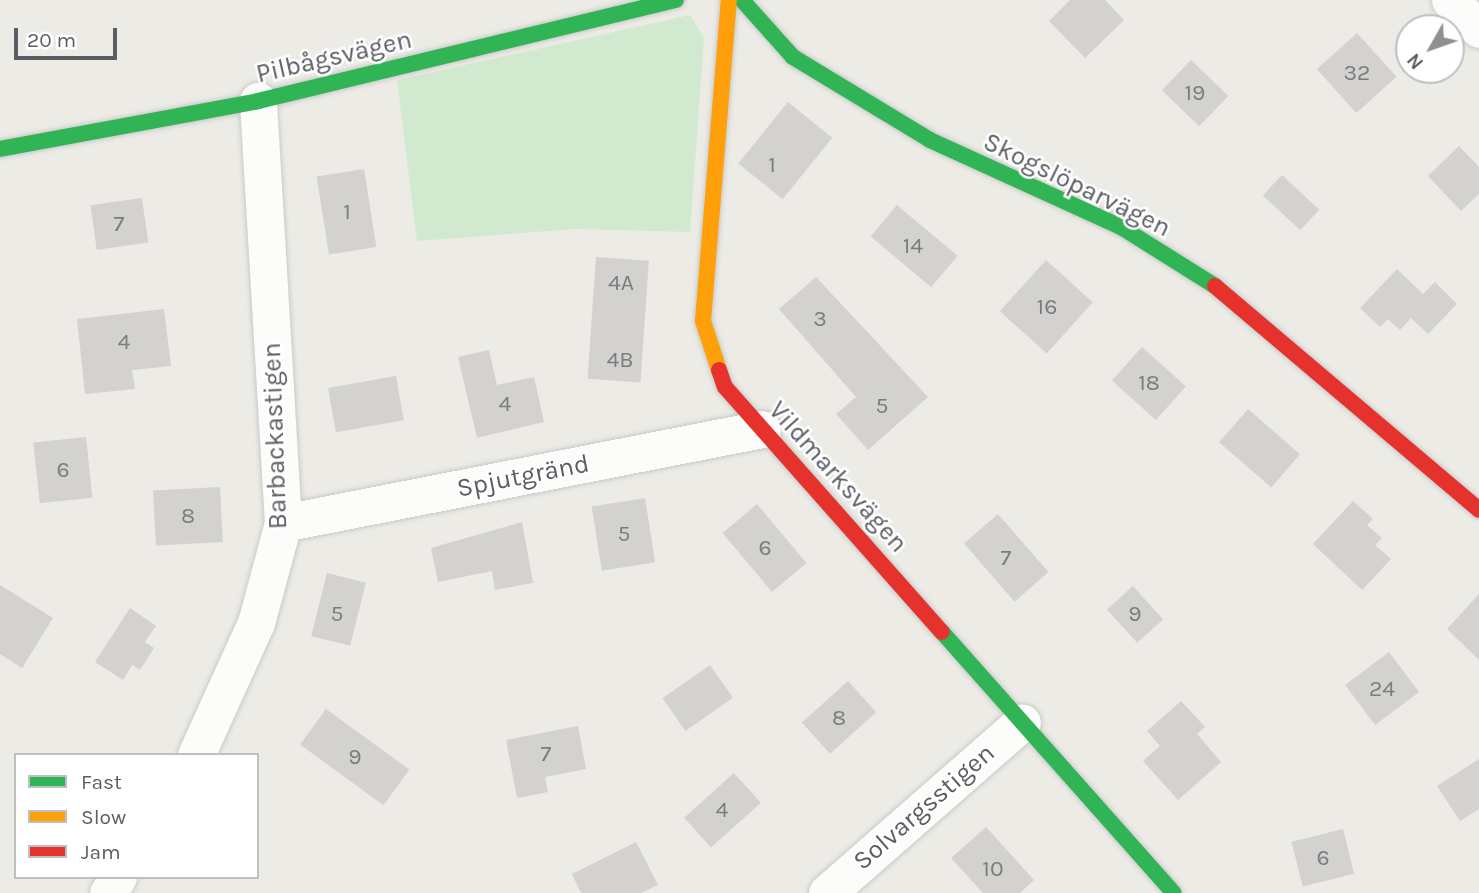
<!DOCTYPE html>
<html>
<head>
<meta charset="utf-8">
<style>
  body { margin:0 }
  #map { position:relative; width:1479px; height:893px; overflow:hidden; background:#ecebe5; font-family:Karla,sans-serif }
  div>[style] { position:absolute }
  .green>* { inset:0; background:#d1eacf }
  .building>* { inset:0; background:#d3d2cf; transform-origin:0 0 }
  .roads { filter:drop-shadow(0 0 2px #c9cac9) drop-shadow(0 0 2px #c9cac9) }
  .street>* { height:37px; margin:-18.5px; padding:0 18.5px; transform-origin:18.5px; border-radius:18.5px; background:#fcfcfb }
  .fast>* { height:16px; margin:-8px; padding:0 8px; transform-origin:8px; border-radius:8px; background:#30b455 }
  .slow>* { height:16px; margin:-8px; padding:0 8px; transform-origin:8px; border-radius:8px; background:#ff9f0a }
  .jam>* { height:16px; margin:-8px; padding:0 8px; transform-origin:8px; border-radius:8px; background:#e5322d }
  span { translate:-50% -50%; white-space:nowrap; text-align:center; line-height:1.15; -webkit-text-stroke:5px #fff; paint-order:stroke }
  .number-label { font-size:23px; color:#7a7c80 }
  .number-label span { -webkit-text-stroke-width:0 }
  .street-label { font-size:26px; color:#5a5e64 }
  .legend { position:absolute; left:14px; top:753px; width:245px; height:126px; box-sizing:border-box; background:#fff; border:2px solid #bdbfc1; margin:0; padding:9px 12px; list-style:none; font-size:21px; color:#5a5e64 }
  .legend li { display:flex; align-items:center; gap:14px; height:35px }
  .legend b { width:35px; border:2px solid #bdbfc1 }
  .north { position:absolute; left:1395px; top:14px; width:70px; height:70px; box-sizing:border-box; background:#fff; border:2px solid #bdbfc1; border-radius:50%; rotate:230deg; font-size:19px; font-weight:700; line-height:28px; text-align:center; color:#5a5e64 }
  .north::after { content:''; display:block; margin:auto; width:24px; height:32px; background:#8d8f91; clip-path:polygon(50% 0,100% 100%,50% 72%,0 100%) }
  .scale { position:absolute; left:14px; top:28px; width:103px; height:32px; box-sizing:border-box; border:4px solid #5a5e64; border-top:0; padding-left:9px; font-size:21px; line-height:24px; white-space:nowrap; color:#5a5e64; -webkit-text-stroke:5px #fff; paint-order:stroke }
</style>
</head>
<body>
<div id="map">
  <div class="green">
    <div style="clip-path:polygon(690px 15px,704px 38px,690px 232px,575px 229px,417px 241px,397px 80px)"></div>
  </div>
  <div class="building">
    <div style="clip-path:polygon(1070px 0,1105px 0,1124px 20px,1085px 58px,1049px 21px)"></div>
    <div style="left:1357px;top:33px;width:59px;height:54px;rotate:48deg"></div>
    <div style="left:1191px;top:60px;width:52px;height:42px;rotate:44deg"></div>
    <div style="left:788px;top:102px;width:57px;height:79px;rotate:39deg"></div>
    <div style="clip-path:polygon(1459px 146px,1479px 167px,1479px 194px,1461px 211px,1428px 176px)"></div>
    <div style="left:364px;top:169px;width:79px;height:48px;rotate:81deg"></div>
    <div style="left:1282px;top:175px;width:51px;height:28px;rotate:43deg"></div>
    <div style="left:142px;top:198px;width:45px;height:52px;rotate:82deg"></div>
    <div style="left:897px;top:205px;width:79px;height:41px;rotate:40deg"></div>
    <div style="left:596px;top:257px;width:53px;height:122px;rotate:4deg"></div>
    <div style="left:1046px;top:260px;width:63px;height:69px;rotate:42deg"></div>
    <div style="clip-path:polygon(1397px 269px,1423px 294px,1435px 282px,1457px 304px,1428px 334px,1411px 318px,1400px 330px,1388px 319px,1380px 327px,1360px 308px)"></div>
    <div style="clip-path:polygon(816px 277px,928px 397px,868px 450px,836px 414px,856px 397px,779px 309px)"></div>
    <div style="clip-path:polygon(164px 309px,171px 366px,132px 370px,135px 389px,85px 394px,77px 319px)"></div>
    <div style="left:1142px;top:347px;width:59px;height:45px;rotate:42deg"></div>
    <div style="clip-path:polygon(489px 350px,497px 385px,534px 377px,544px 422px,477px 438px,458px 357px)"></div>
    <div style="left:396px;top:376px;width:45px;height:69px;rotate:80deg"></div>
    <div style="left:1248px;top:409px;width:69px;height:44px;rotate:41deg"></div>
    <div style="left:86px;top:437px;width:61px;height:53px;rotate:84deg"></div>
    <div style="left:220px;top:487px;width:55px;height:67px;rotate:87deg"></div>
    <div style="left:645px;top:498px;width:65px;height:54px;rotate:81deg"></div>
    <div style="clip-path:polygon(1353px 501px,1373px 519px,1367px 525px,1382px 538px,1375px 545px,1391px 559px,1362px 590px,1313px 544px)"></div>
    <div style="left:757px;top:504px;width:77px;height:45px;rotate:50deg"></div>
    <div style="left:998px;top:514px;width:77px;height:45px;rotate:49deg"></div>
    <div style="clip-path:polygon(522px 522px,533px 583px,495px 590px,492px 571px,438px 582px,431px 548px)"></div>
    <div style="left:327px;top:573px;width:40px;height:65px;rotate:14deg"></div>
    <div style="clip-path:polygon(0 585px,53px 618px,22px 668px,0 654px)"></div>
    <div style="left:1133px;top:586px;width:45px;height:35px;rotate:48deg"></div>
    <div style="clip-path:polygon(1479px 594px,1479px 660px,1447px 629px)"></div>
    <div style="clip-path:polygon(130px 608px,156px 626px,145px 642px,154px 648px,140px 670px,132px 665px,123px 680px,95px 662px)"></div>
    <div style="left:1389px;top:652px;width:50px;height:55px;rotate:53deg"></div>
    <div style="left:710px;top:665px;width:40px;height:58px;rotate:55deg"></div>
    <div style="left:848px;top:681px;width:42px;height:62px;rotate:48deg"></div>
    <div style="clip-path:polygon(1181px 701px,1205px 727px,1197px 734px,1221px 762px,1178px 800px,1143px 761px,1160px 746px,1147px 731px)"></div>
    <div style="left:326px;top:709px;width:103px;height:44px;rotate:36deg"></div>
    <div style="clip-path:polygon(578px 726px,586px 769px,545px 777px,548px 792px,517px 798px,506px 740px)"></div>
    <div style="clip-path:polygon(1479px 759px,1479px 809px,1460px 821px,1437px 786px)"></div>
    <div style="left:734px;top:773px;width:40px;height:67px;rotate:48deg"></div>
    <div style="clip-path:polygon(986px 827px,1034px 880px,1020px 893px,983px 893px,951px 858px)"></div>
    <div style="left:1343px;top:829px;width:46px;height:53px;rotate:76deg"></div>
    <div style="clip-path:polygon(636px 842px,658px 885px,641px 893px,581px 893px,572px 874px)"></div>
  </div>
  <div class="roads">
    <div class="street">
      <div style="left:1450px;top:0;width:41px;rotate:45deg"></div>
      <div style="left:283px;top:523px;width:488px;rotate:-11.1deg"></div>
      <div style="left:196px;top:755px;width:145px;rotate:-65.6deg"></div>
      <div style="left:256px;top:623px;width:104px;rotate:-74.9deg"></div>
      <div style="left:283px;top:523px;width:423px;rotate:-93.4deg"></div>
      <div style="left:108px;top:893px;width:19px;rotate:-58deg"></div>
      <div style="left:827px;top:893px;width:259px;rotate:-41.2deg"></div>
    </div>
    <div class="fast">
      <div style="left:742px;top:0;width:76px;rotate:48.2deg"></div>
      <div style="left:793px;top:57px;width:160px;rotate:31.2deg"></div>
      <div style="left:930px;top:140px;width:210px;rotate:24.5deg"></div>
      <div style="left:1121px;top:227px;width:111px;rotate:32.1deg"></div>
      <div style="left:0;top:149px;width:262px;rotate:-10.5deg"></div>
      <div style="left:258px;top:101px;width:430px;rotate:-13.6deg"></div>
      <div style="left:942px;top:632px;width:349px;rotate:48.4deg"></div>
    </div>
    <div class="slow">
      <div style="left:719px;top:370px;width:52px;rotate:-108.1deg"></div>
      <div style="left:703px;top:321px;width:322px;rotate:-85.4deg"></div>
    </div>
    <div class="jam">
      <div style="left:1215px;top:286px;width:346px;rotate:40.3deg"></div>
      <div style="left:719px;top:370px;width:18px;rotate:71deg"></div>
      <div style="left:725px;top:387px;width:327px;rotate:48.5deg"></div>
    </div>
  </div>
  <div class="number-label">
    <span style="left:1357px;top:73px">32</span>
    <span style="left:1195px;top:93px">19</span>
    <span style="left:772px;top:165px">1</span>
    <span style="left:347px;top:212px">1</span>
    <span style="left:119px;top:224px">7</span>
    <span style="left:913px;top:246px">14</span>
    <span style="left:621px;top:283px">4A</span>
    <span style="left:1047px;top:307px">16</span>
    <span style="left:820px;top:319px">3</span>
    <span style="left:124px;top:342px">4</span>
    <span style="left:620px;top:360px">4B</span>
    <span style="left:1149px;top:383px">18</span>
    <span style="left:505px;top:404px">4</span>
    <span style="left:882px;top:406px">5</span>
    <span style="left:63px;top:470px">6</span>
    <span style="left:188px;top:516px">8</span>
    <span style="left:624px;top:534px">5</span>
    <span style="left:765px;top:548px">6</span>
    <span style="left:1006px;top:558px">7</span>
    <span style="left:337px;top:614px">5</span>
    <span style="left:1135px;top:614px">9</span>
    <span style="left:1382px;top:689px">24</span>
    <span style="left:839px;top:718px">8</span>
    <span style="left:546px;top:754px">7</span>
    <span style="left:355px;top:757px">9</span>
    <span style="left:722px;top:810px">4</span>
    <span style="left:1323px;top:858px">6</span>
    <span style="left:993px;top:869px">10</span>
  </div>
  <div class="street-label">
    <span style="left:334px;top:57px;rotate:-13deg">Pilbågsvägen</span>
    <span style="left:1077px;top:185px;rotate:26deg">Skogslöparvägen</span>
    <span style="left:275px;top:436px;rotate:-92deg">Barbackastigen</span>
    <span style="left:523px;top:476px;rotate:-11deg">Spjutgränd</span>
    <span style="left:838px;top:477px;rotate:48deg">Vildmarksvägen</span>
    <span style="left:924px;top:807px;rotate:-41deg">Solvargsstigen</span>
  </div>
  <ul class="legend">
  <li><b style="height:9px;background:#30b455"></b>Fast</li>
  <li><b style="height:9px;background:#ff9f0a"></b>Slow</li>
  <li><b style="height:9px;background:#e5322d"></b>Jam</li>
  </ul>
  <div class="north">N</div>
  <div class="scale">20 m</div>
</div>
</body>
</html>
